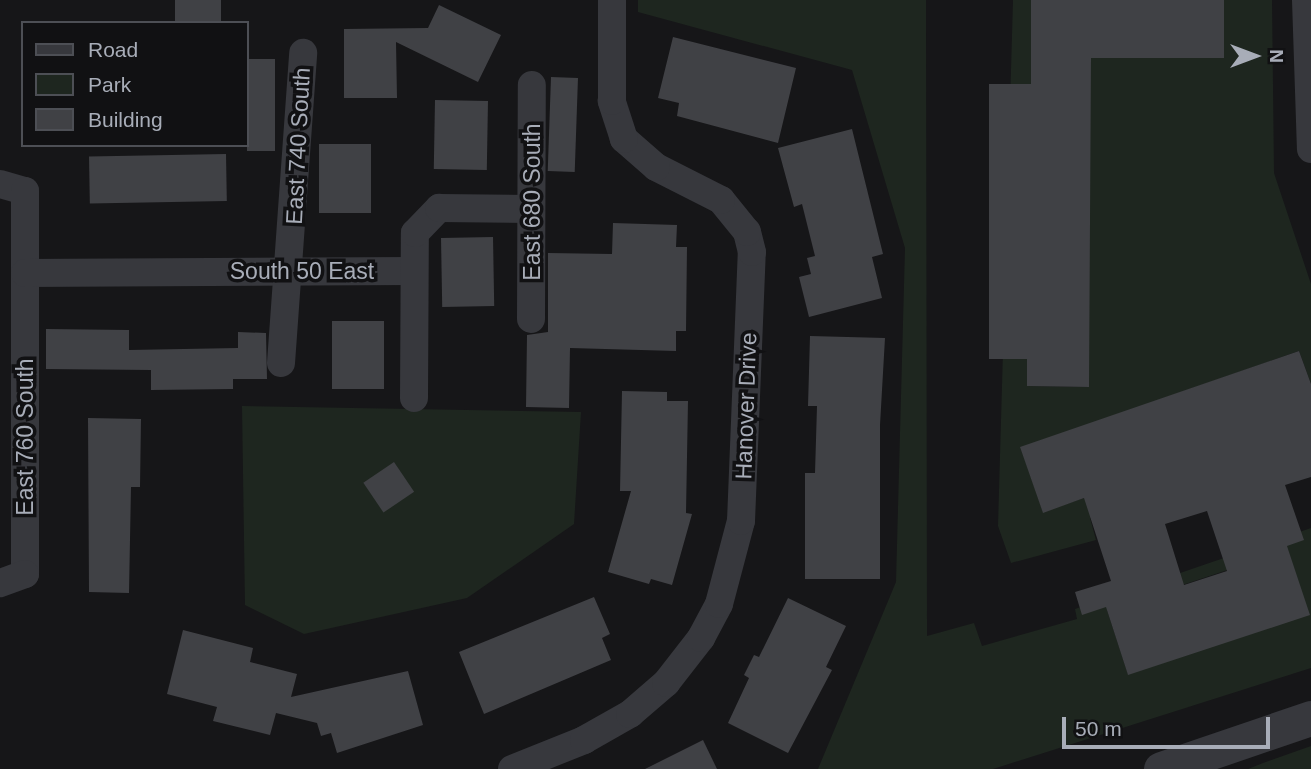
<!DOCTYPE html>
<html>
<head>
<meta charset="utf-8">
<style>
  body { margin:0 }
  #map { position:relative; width:1311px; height:769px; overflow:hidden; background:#161618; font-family:Helvetica,sans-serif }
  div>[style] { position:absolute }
  .green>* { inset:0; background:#1e261f }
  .building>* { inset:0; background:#404145; transform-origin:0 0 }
  .minor>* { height:28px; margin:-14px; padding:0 14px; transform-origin:14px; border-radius:14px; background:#37383d }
  .tertiary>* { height:35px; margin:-17.5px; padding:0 17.5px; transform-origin:17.5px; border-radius:17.5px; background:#37383d }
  span { translate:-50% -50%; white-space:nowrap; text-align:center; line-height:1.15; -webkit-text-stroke:7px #111113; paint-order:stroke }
  .street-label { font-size:23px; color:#a8adb8 }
  .legend { position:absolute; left:21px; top:21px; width:228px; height:126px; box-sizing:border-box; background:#111113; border:2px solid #4d4f55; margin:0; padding:9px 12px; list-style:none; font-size:21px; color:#a8adb8 }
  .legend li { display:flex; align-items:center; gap:14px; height:35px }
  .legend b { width:35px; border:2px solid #4d4f55 }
  .north { position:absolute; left:1220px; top:21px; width:70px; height:70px; -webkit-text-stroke:5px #111113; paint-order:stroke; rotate:90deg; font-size:19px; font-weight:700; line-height:28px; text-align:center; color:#a8adb8 }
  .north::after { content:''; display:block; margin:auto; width:24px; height:32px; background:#a8adb8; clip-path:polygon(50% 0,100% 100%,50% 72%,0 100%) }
  .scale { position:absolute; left:1062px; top:717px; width:208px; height:32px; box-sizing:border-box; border:4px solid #a8adb8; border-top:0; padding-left:9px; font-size:21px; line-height:24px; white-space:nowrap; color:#a8adb8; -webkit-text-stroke:5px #111113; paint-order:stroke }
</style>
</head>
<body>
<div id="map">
  <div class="green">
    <div style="clip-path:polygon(evenodd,638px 0,926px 0,927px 636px,974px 623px,982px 646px,1077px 619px,1075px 609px,1311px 528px,1311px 668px,993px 769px,818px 769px,896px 582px,905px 248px,852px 70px,638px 12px,638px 0,1288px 550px,1309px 614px,1128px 674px,1107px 610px,1288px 550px)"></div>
    <div style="clip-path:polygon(evenodd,1013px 0,1031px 0,1032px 58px,1224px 58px,1224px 0,1272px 0,1274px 173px,1311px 284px,1311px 384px,1299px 351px,1021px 448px,1043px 512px,1311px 420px,1311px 440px,1090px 518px,1096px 540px,1011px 563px,998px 526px,1013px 0,1028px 92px,1088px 387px,1027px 386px,1028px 92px)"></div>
    <div style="clip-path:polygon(242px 406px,581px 412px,574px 524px,467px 598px,304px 634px,245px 605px)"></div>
    <div style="clip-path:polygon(1311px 746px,1311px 769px,1248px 769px,1263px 763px)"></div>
  </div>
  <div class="building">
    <div style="left:175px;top:0;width:46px;height:23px"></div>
    <div style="clip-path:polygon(1031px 0,1224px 0,1224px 58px,1091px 58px,1089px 387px,1027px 386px,1027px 359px,989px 359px,989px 84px,1031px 84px)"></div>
    <div style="clip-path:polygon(439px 5px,501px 35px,478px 82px,396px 42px,397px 98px,344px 98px,344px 29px,428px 28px)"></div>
    <div style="clip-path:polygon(673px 37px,796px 68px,778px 143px,677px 116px,679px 103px,658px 98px)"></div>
    <div style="left:247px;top:59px;width:28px;height:92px"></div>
    <div style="left:551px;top:77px;width:27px;height:94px;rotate:2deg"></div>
    <div style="left:435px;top:100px;width:53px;height:69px;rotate:1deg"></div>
    <div style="clip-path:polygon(852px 129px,883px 254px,872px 257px,882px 298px,809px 317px,799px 277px,811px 274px,807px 258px,815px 256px,802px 204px,794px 207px,778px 148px)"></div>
    <div style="left:319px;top:144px;width:52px;height:69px"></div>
    <div style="left:226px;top:154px;width:47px;height:137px;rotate:89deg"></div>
    <div style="clip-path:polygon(613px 223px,677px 225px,676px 247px,687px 247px,686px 331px,676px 331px,676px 351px,570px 348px,569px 408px,526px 407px,527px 335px,548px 332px,548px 253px,612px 254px)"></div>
    <div style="left:493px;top:237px;width:69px;height:52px;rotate:89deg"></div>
    <div style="left:332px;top:321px;width:52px;height:68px"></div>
    <div style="clip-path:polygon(46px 329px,129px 330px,129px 350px,238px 348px,238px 332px,266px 333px,267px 379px,233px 379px,233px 389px,151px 390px,151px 370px,46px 369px)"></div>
    <div style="clip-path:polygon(810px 336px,885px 338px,880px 425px,880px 579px,805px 579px,805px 473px,815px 473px,817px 406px,808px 406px)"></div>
    <div style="clip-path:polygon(evenodd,1299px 351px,1311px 384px,1311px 477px,1285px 485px,1304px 540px,1287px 546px,1310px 615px,1128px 675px,1106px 607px,1082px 615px,1075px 592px,1111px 581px,1084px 498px,1043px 513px,1020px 447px,1299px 351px,1207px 511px,1227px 571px,1184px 585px,1165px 524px,1207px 511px)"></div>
    <div style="clip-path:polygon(622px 391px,667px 392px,667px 401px,688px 401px,686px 513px,692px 514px,672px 585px,651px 579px,649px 584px,608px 572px,631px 491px,620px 491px)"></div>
    <div style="clip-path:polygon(88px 418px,141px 419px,140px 487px,131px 487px,129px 593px,89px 592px)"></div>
    <div style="left:394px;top:462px;width:36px;height:37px;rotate:56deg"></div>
    <div style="clip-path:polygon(594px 597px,610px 634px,602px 638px,611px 660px,484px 714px,459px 652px)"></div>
    <div style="clip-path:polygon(788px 598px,846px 626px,826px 667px,832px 670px,788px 753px,728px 723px,749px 678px,744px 675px,754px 655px,759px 657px)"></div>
    <div style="clip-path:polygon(183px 630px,253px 648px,250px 662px,297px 674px,291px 697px,408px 671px,423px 725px,337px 753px,331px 733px,321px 736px,317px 723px,276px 713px,270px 735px,213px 721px,217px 707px,167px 694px)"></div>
    <div style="clip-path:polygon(703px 740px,717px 769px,645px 769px)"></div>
  </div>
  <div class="minor">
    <div style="left:1306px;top:0;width:149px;rotate:88.1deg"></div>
    <div style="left:0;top:184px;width:26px;rotate:16deg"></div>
    <div style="left:25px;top:191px;width:383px;rotate:90deg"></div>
    <div style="left:25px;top:574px;width:27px;rotate:160deg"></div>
    <div style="left:25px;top:273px;width:389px;rotate:-0.3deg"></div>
    <div style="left:531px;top:319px;width:234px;rotate:-89.8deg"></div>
    <div style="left:281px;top:363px;width:311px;rotate:-85.9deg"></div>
    <div style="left:414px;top:398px;width:165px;rotate:-89.7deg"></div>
    <div style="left:415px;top:233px;width:35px;rotate:-46deg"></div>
    <div style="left:439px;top:208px;width:92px;rotate:0.6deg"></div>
    <div style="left:512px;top:769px;width:78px;rotate:-21.9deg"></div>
    <div style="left:584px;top:740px;width:53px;rotate:-29.5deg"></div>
    <div style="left:630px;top:714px;width:48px;rotate:-40.7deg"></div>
    <div style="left:666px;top:683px;width:57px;rotate:-52.1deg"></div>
    <div style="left:701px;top:638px;width:38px;rotate:-62deg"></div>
    <div style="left:719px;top:604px;width:86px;rotate:-75.2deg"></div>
    <div style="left:741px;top:521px;width:269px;rotate:-87.7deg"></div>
    <div style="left:752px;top:252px;width:21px;rotate:-104deg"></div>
    <div style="left:747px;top:232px;width:41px;rotate:-129.1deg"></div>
    <div style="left:721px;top:200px;width:73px;rotate:-153.1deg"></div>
    <div style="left:656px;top:167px;width:43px;rotate:-138.8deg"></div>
    <div style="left:624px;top:139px;width:40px;rotate:-108deg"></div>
    <div style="left:612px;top:101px;width:101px;rotate:-90deg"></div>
  </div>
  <div class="tertiary">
    <div style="left:1161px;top:769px;width:158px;rotate:-18.8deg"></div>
  </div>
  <div class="street-label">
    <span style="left:298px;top:146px;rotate:-87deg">East 740 South</span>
    <span style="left:532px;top:202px;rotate:-90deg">East 680 South</span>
    <span style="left:302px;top:271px">South 50 East</span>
    <span style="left:746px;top:406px;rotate:-88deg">Hanover Drive</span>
    <span style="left:25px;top:437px;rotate:-90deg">East 760 South</span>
  </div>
  <ul class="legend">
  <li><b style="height:9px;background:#37383d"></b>Road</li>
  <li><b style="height:19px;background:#1e261f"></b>Park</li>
  <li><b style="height:19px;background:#404145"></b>Building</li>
  </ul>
  <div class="north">N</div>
  <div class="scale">50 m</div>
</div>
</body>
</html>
